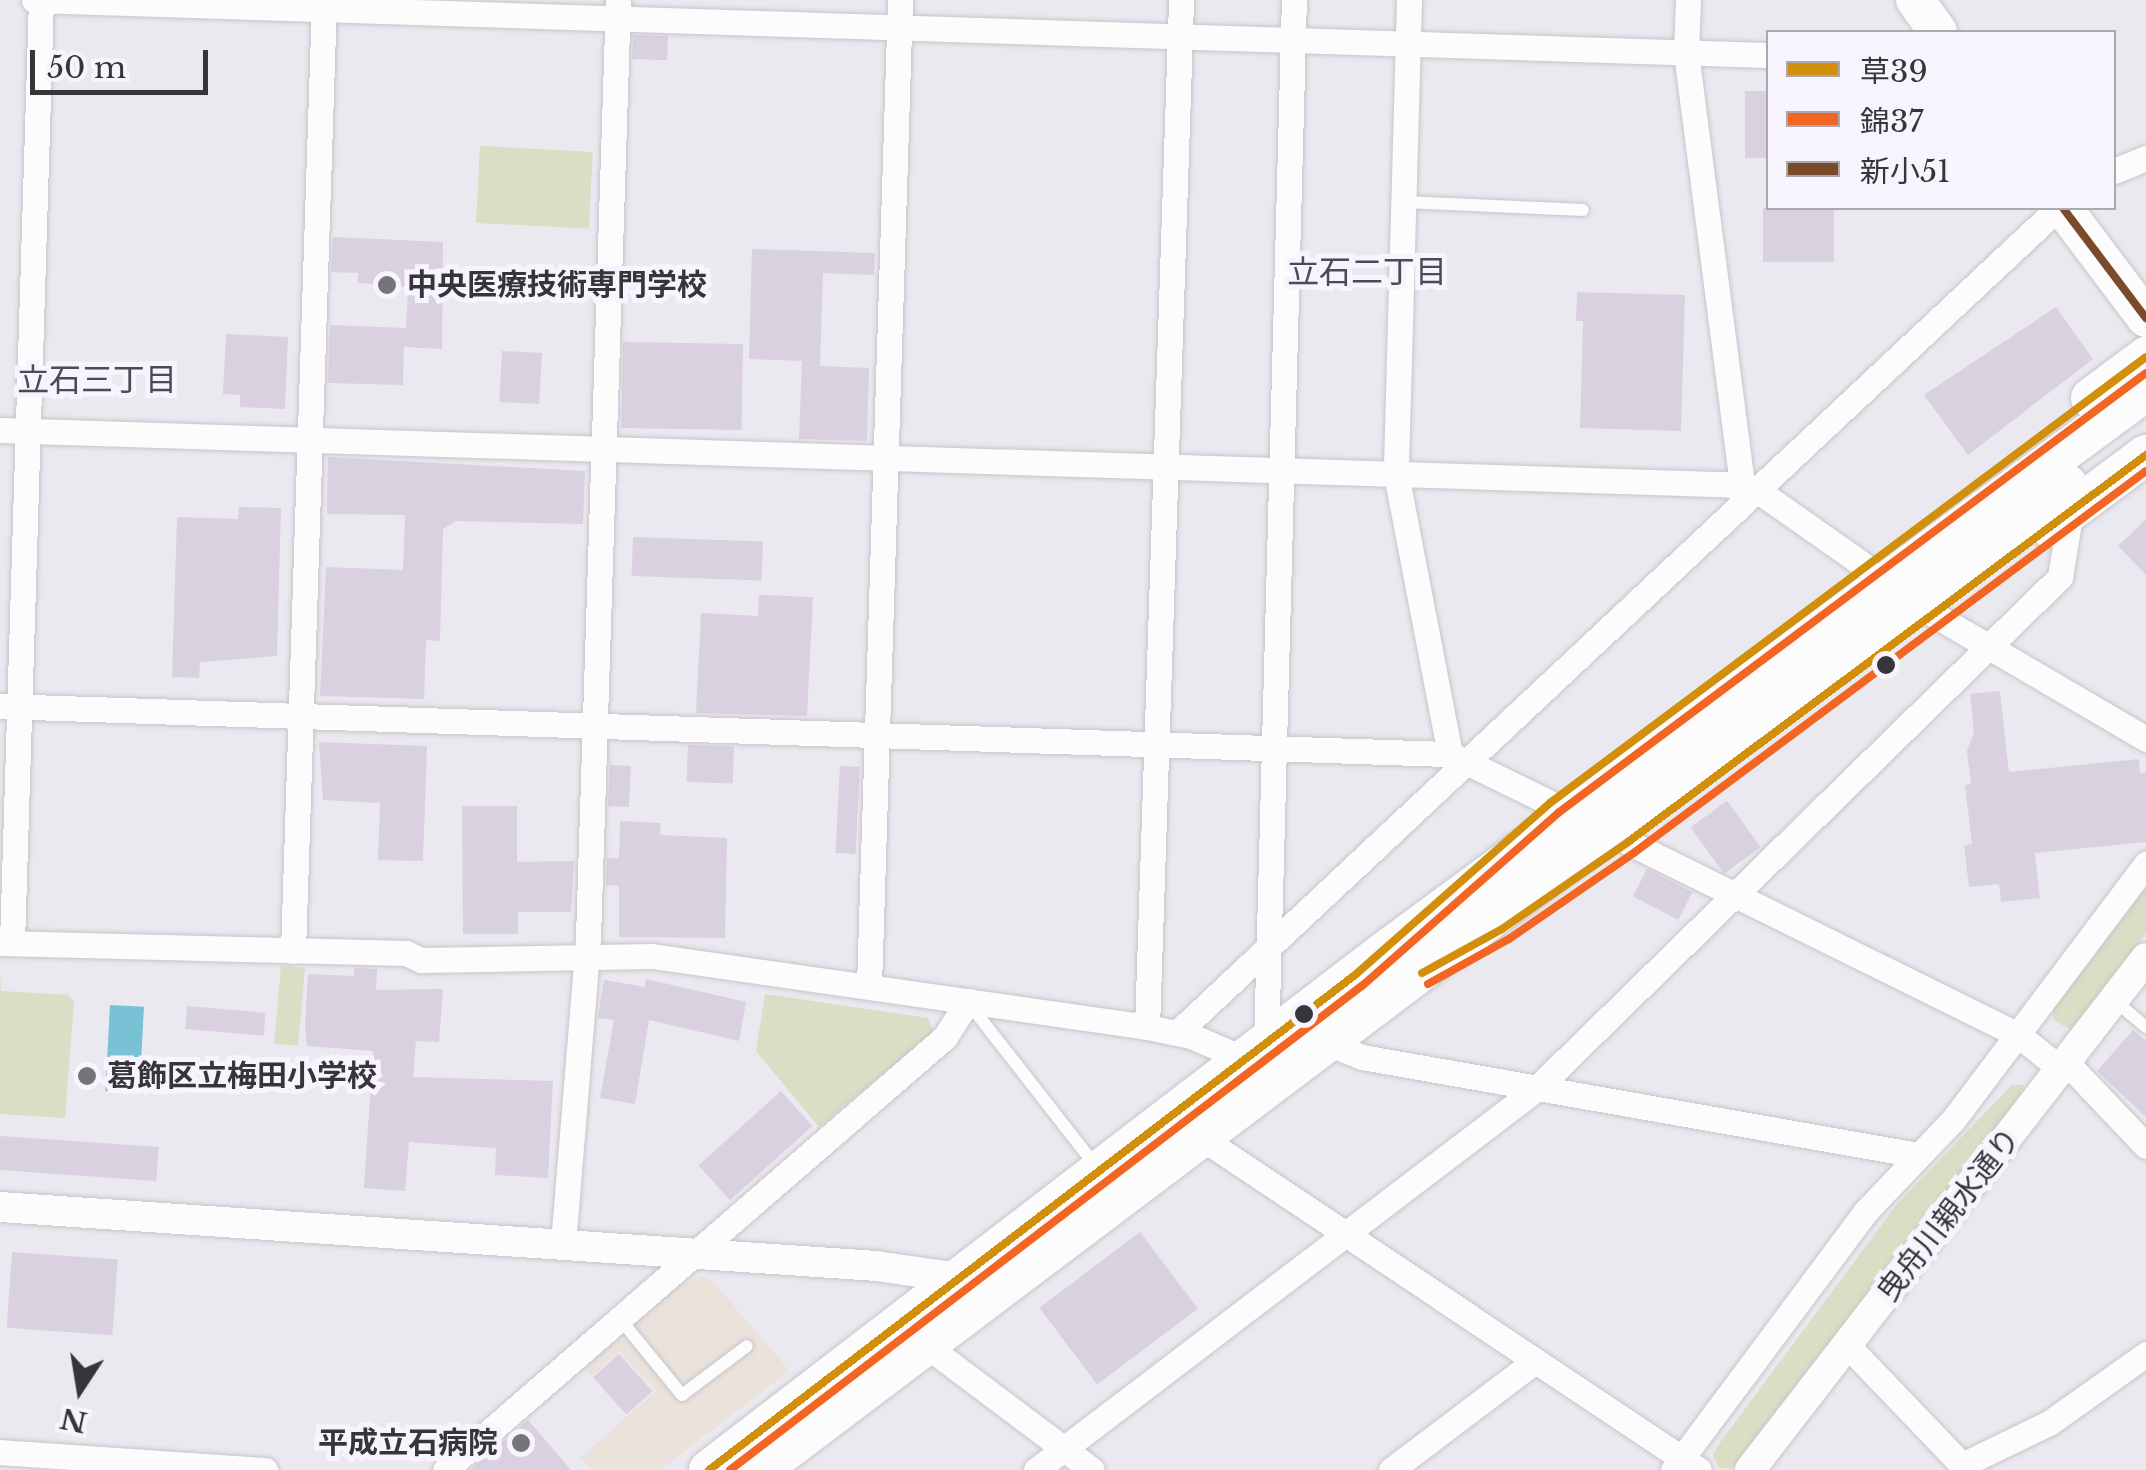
<!DOCTYPE html>
<html>
<head>
<meta charset="utf-8">
<style>
  body { margin:0 }
  #map { position:relative; width:2146px; height:1470px; overflow:hidden; background:#ebe9f0; font-family:"Libre Baskerville","Noto Sans JP",serif }
  div>[style] { position:absolute }
  .industrial>* { inset:0; background:#ebe2db }
  .green>* { inset:0; background:#d9dec5; transform-origin:0 0 }
  .water>* { inset:0; background:#79c2d5; transform-origin:0 0 }
  .building>* { inset:0; background:#d9d0e0; transform-origin:0 0 }
  .roads { filter:drop-shadow(0 0 2px #c6c5ca) drop-shadow(0 0 2px #c6c5ca) }
  .service>* { height:12px; margin:-6px; padding:0 6px; transform-origin:6px; border-radius:6px; background:#fcfcfd }
  .minor>* { height:25px; margin:-12.5px; padding:0 12.5px; transform-origin:12.5px; border-radius:12.5px; background:#fcfcfd }
  .tertiary>* { height:30px; margin:-15px; padding:0 15px; transform-origin:15px; border-radius:15px; background:#fcfcfd }
  .primary>* { height:38px; margin:-19px; padding:0 19px; transform-origin:19px; border-radius:19px; background:#fcfcfd }
  .trunk>* { height:40px; margin:-20px; padding:0 20px; transform-origin:20px; border-radius:20px; background:#fcfcfd }
  .bus-1>* { height:8px; margin:-4px; padding:0 4px; transform-origin:4px; border-radius:4px; background:#d18f0c }
  .bus-2>* { height:8px; margin:-4px; padding:0 4px; transform-origin:4px; border-radius:4px; background:#f26522 }
  .bus-3>* { height:8px; margin:-4px; padding:0 4px; transform-origin:4px; border-radius:4px; background:#7a4b2a }
  .dots>* { width:28px; height:28px; translate:-50% -50%; box-sizing:border-box; border:5px solid #f7f4fe; border-radius:50% }
  span { translate:-50% -50%; white-space:nowrap; text-align:center; line-height:1.15; -webkit-text-stroke:10px #f7f4fe; paint-order:stroke }
  .poi-label { font-size:30px; color:#37353a; font-weight:700 }
  .left { translate:0 -50%; text-align:left }
  .right { translate:-100% -50%; text-align:right }
  .street-label { font-size:30px; color:#37353a }
  .neighbourhood-label { font-size:32px; color:#4d4a55 }
  .legend { position:absolute; left:1766px; top:30px; width:350px; height:180px; box-sizing:border-box; background:#f7f4fe; border:2px solid #aaa8b0; margin:0; padding:12px 18px; list-style:none; font-size:30px; color:#37353a }
  .legend li { display:flex; align-items:center; gap:20px; height:50px }
  .legend b { width:50px; border:2px solid #aaa8b0 }
  .north { position:absolute; left:30px; top:1340px; width:100px; height:100px; -webkit-text-stroke:8px #f7f4fe; paint-order:stroke; rotate:192deg; font-size:28px; font-weight:700; line-height:40px; text-align:center; color:#37353a }
  .north::after { content:''; display:block; margin:auto; width:35px; height:45px; background:#37353a; clip-path:polygon(50% 0,100% 100%,50% 72%,0 100%) }
  .scale { position:absolute; left:30px; top:50px; width:178px; height:45px; box-sizing:border-box; border:5px solid #37353a; border-top:0; padding-left:12px; font-size:30px; line-height:35px; white-space:nowrap; color:#37353a; -webkit-text-stroke:8px #f7f4fe; paint-order:stroke }
</style>
</head>
<body>
<div id="map">
  <div class="industrial">
    <div style="clip-path:polygon(701px 1276px,710px 1278px,790px 1371px,660px 1470px,592px 1470px,580px 1458px,656px 1391px,620px 1352px,592px 1376px,581px 1365px,677px 1287px)"></div>
  </div>
  <div class="green">
    <div style="left:480px;top:146px;width:113px;height:77px;rotate:3deg"></div>
    <div style="clip-path:polygon(2146px 888px,2146px 933px,2080px 1024px,2071px 1030px,2054px 1020px,2052px 1005px)"></div>
    <div style="left:281px;top:966px;width:24px;height:78px;rotate:5deg"></div>
    <div style="clip-path:polygon(0 973px,1px 991px,68px 995px,74px 1002px,65px 1118px,0 1114px)"></div>
    <div style="clip-path:polygon(765px 994px,928px 1018px,934px 1032px,819px 1127px,756px 1051px)"></div>
    <div style="clip-path:polygon(2012px 1085px,2024px 1085px,2016px 1102px,1743px 1455px,1731px 1469px,1719px 1468px,1713px 1455px,1721px 1441px,1897px 1204px)"></div>
  </div>
  <div class="water">
    <div style="left:110px;top:1005px;width:34px;height:86px;rotate:3deg"></div>
  </div>
  <div class="building">
    <div style="left:633px;top:35px;width:35px;height:24px;rotate:2deg"></div>
    <div style="left:1745px;top:91px;width:23px;height:67px"></div>
    <div style="left:1763px;top:208px;width:71px;height:54px"></div>
    <div style="clip-path:polygon(333px 237px,443px 242px,442px 349px,404px 347px,403px 385px,328px 383px,330px 325px,406px 328px,408px 287px,358px 283px,358px 273px,331px 272px)"></div>
    <div style="clip-path:polygon(752px 249px,875px 253px,874px 275px,823px 273px,820px 366px,869px 368px,867px 441px,799px 439px,802px 361px,749px 359px)"></div>
    <div style="clip-path:polygon(1577px 292px,1685px 295px,1681px 431px,1580px 428px,1583px 321px,1576px 321px)"></div>
    <div style="clip-path:polygon(2056px 307px,2093px 359px,1968px 455px,1924px 395px)"></div>
    <div style="clip-path:polygon(226px 334px,288px 337px,285px 409px,240px 407px,240px 395px,223px 394px)"></div>
    <div style="left:623px;top:342px;width:120px;height:86px;rotate:1deg"></div>
    <div style="left:502px;top:351px;width:40px;height:51px;rotate:3deg"></div>
    <div style="clip-path:polygon(328px 457px,585px 471px,583px 524px,456px 521px,443px 529px,440px 641px,426px 640px,424px 699px,320px 696px,326px 567px,403px 570px,405px 515px,327px 514px)"></div>
    <div style="clip-path:polygon(239px 507px,281px 508px,277px 656px,200px 662px,199px 678px,172px 677px,177px 517px,238px 519px)"></div>
    <div style="clip-path:polygon(2146px 519px,2146px 575px,2118px 546px)"></div>
    <div style="left:633px;top:537px;width:130px;height:39px;rotate:2deg"></div>
    <div style="clip-path:polygon(759px 595px,813px 597px,807px 716px,696px 713px,701px 613px,758px 616px)"></div>
    <div style="clip-path:polygon(2000px 691px,2009px 772px,2139px 759px,2140px 773px,2146px 772px,2146px 842px,2035px 853px,2040px 898px,2001px 902px,1999px 884px,1969px 887px,1964px 845px,1972px 844px,1965px 785px,1971px 784px,1967px 751px,1974px 733px,1970px 694px)"></div>
    <div style="clip-path:polygon(319px 742px,427px 746px,423px 861px,378px 860px,380px 803px,323px 800px)"></div>
    <div style="left:688px;top:745px;width:46px;height:37px;rotate:2deg"></div>
    <div style="left:610px;top:765px;width:21px;height:41px;rotate:3deg"></div>
    <div style="left:840px;top:766px;width:20px;height:87px;rotate:3deg"></div>
    <div style="left:1727px;top:801px;width:57px;height:45px;rotate:54deg"></div>
    <div style="clip-path:polygon(462px 806px,517px 806px,517px 862px,574px 861px,571px 912px,518px 912px,518px 934px,463px 934px)"></div>
    <div style="clip-path:polygon(620px 821px,661px 823px,660px 835px,727px 838px,725px 938px,619px 937px,619px 886px,606px 885px,607px 858px,619px 858px)"></div>
    <div style="left:1647px;top:869px;width:51px;height:31px;rotate:27deg"></div>
    <div style="clip-path:polygon(354px 968px,377px 969px,376px 990px,443px 989px,439px 1042px,416px 1041px,413px 1077px,553px 1081px,548px 1178px,495px 1175px,496px 1148px,409px 1142px,405px 1191px,364px 1188px,373px 1051px,307px 1046px,305px 1025px,308px 974px,354px 976px)"></div>
    <div style="clip-path:polygon(646px 979px,746px 1002px,739px 1041px,649px 1020px,635px 1104px,600px 1098px,614px 1020px,598px 1018px,604px 980px,645px 987px)"></div>
    <div style="left:187px;top:1006px;width:79px;height:23px;rotate:5deg"></div>
    <div style="clip-path:polygon(2133px 1030px,2146px 1041px,2146px 1117px,2097px 1071px)"></div>
    <div style="left:781px;top:1091px;width:47px;height:111px;rotate:48deg"></div>
    <div style="left:0;top:1136px;width:159px;height:34px;rotate:4deg"></div>
    <div style="left:1140px;top:1232px;width:96px;height:126px;rotate:53deg"></div>
    <div style="left:12px;top:1252px;width:106px;height:76px;rotate:4deg"></div>
    <div style="left:619px;top:1354px;width:50px;height:35px;rotate:48deg"></div>
    <div style="clip-path:polygon(528px 1420px,571px 1470px,470px 1470px)"></div>
  </div>
  <div class="roads">
    <div class="service">
      <div style="left:1405px;top:202px;width:178px;rotate:2.6deg"></div>
      <div style="left:2114px;top:1000px;width:42px;rotate:40.2deg"></div>
      <div style="left:970px;top:1005px;width:204px;rotate:52deg"></div>
      <div style="left:620px;top:1319px;width:98px;rotate:50.8deg"></div>
      <div style="left:682px;top:1395px;width:81px;rotate:-37deg"></div>
    </div>
    <div class="minor">
      <div style="left:34px;top:0;width:1735px;rotate:1.82deg"></div>
      <div style="left:1409px;top:0;width:474px;rotate:91.6deg"></div>
      <div style="left:1396px;top:474px;width:285px;rotate:79.1deg"></div>
      <div style="left:1688px;top:0;width:53px;rotate:92.2deg"></div>
      <div style="left:1686px;top:53px;width:437px;rotate:82.6deg"></div>
      <div style="left:2114px;top:171px;width:35px;rotate:-22deg"></div>
      <div style="left:0;top:430px;width:1724px;rotate:1.8deg"></div>
      <div style="left:1723px;top:484px;width:31px;rotate:7deg"></div>
      <div style="left:1754px;top:488px;width:136px;rotate:35.1deg"></div>
      <div style="left:1933px;top:614px;width:247px;rotate:30.4deg"></div>
      <div style="left:0;top:706px;width:1451px;rotate:1.9deg"></div>
      <div style="left:1450px;top:754px;width:111px;rotate:26.1deg"></div>
      <div style="left:1628px;top:842px;width:434px;rotate:26.3deg"></div>
      <div style="left:2017px;top:1034px;width:56px;rotate:38.5deg"></div>
      <div style="left:0;top:943px;width:406px;rotate:1.4deg"></div>
      <div style="left:406px;top:953px;width:17px;rotate:25deg"></div>
      <div style="left:421px;top:960px;width:231px;rotate:-1deg"></div>
      <div style="left:652px;top:956px;width:500px;rotate:8.16deg"></div>
      <div style="left:1147px;top:1027px;width:45px;rotate:11.6deg"></div>
      <div style="left:1191px;top:1036px;width:61px;rotate:23.2deg"></div>
      <div style="left:12px;top:943px;width:943px;rotate:-88.24deg"></div>
      <div style="left:293px;top:951px;width:952px;rotate:-88.13deg"></div>
      <div style="left:869px;top:986px;width:986px;rotate:-88.2deg"></div>
      <div style="left:1147px;top:1027px;width:1028px;rotate:-88.1deg"></div>
      <div style="left:1177px;top:1033px;width:1207px;rotate:-43.12deg"></div>
      <div style="left:1325px;top:1042px;width:40px;rotate:22deg"></div>
      <div style="left:1362px;top:1057px;width:565px;rotate:10deg"></div>
      <div style="left:1266px;top:1045px;width:1045px;rotate:-88.47deg"></div>
      <div style="left:2066px;top:1062px;width:116px;rotate:46.4deg"></div>
      <div style="left:1199px;top:1136px;width:601px;rotate:33.74deg"></div>
      <div style="left:563px;top:1244px;width:308px;rotate:-85.3deg"></div>
      <div style="left:588px;top:937px;width:937px;rotate:-88.17deg"></div>
      <div style="left:1847px;top:1345px;width:173px;rotate:46.2deg"></div>
      <div style="left:927px;top:1346px;width:206px;rotate:36.9deg"></div>
      <div style="left:0;top:1452px;width:266px;rotate:3.9deg"></div>
      <div style="left:1962px;top:1465px;width:97px;rotate:-25.8deg"></div>
      <div style="left:2049px;top:1423px;width:119px;rotate:-35.4deg"></div>
      <div style="left:445px;top:1470px;width:661px;rotate:-40.89deg"></div>
      <div style="left:945px;top:1037px;width:43px;rotate:-57.4deg"></div>
      <div style="left:1036px;top:1470px;width:629px;rotate:-37.31deg"></div>
      <div style="left:1536px;top:1089px;width:733px;rotate:-44.34deg"></div>
      <div style="left:2060px;top:577px;width:68px;rotate:-80.7deg"></div>
      <div style="left:1391px;top:1470px;width:181px;rotate:-37.1deg"></div>
      <div style="left:1673px;top:1470px;width:322px;rotate:-53.3deg"></div>
      <div style="left:1865px;top:1212px;width:127px;rotate:-46.3deg"></div>
      <div style="left:1953px;top:1120px;width:321px;rotate:-53deg"></div>
    </div>
    <div class="tertiary">
      <div style="left:0;top:1207px;width:878px;rotate:3.85deg"></div>
      <div style="left:876px;top:1266px;width:84px;rotate:8.2deg"></div>
      <div style="left:1750px;top:1470px;width:647px;rotate:-52.28deg"></div>
    </div>
    <div class="primary">
      <div style="left:1915px;top:0;width:39px;rotate:54deg"></div>
      <div style="left:2063px;top:208px;width:138px;rotate:53deg"></div>
    </div>
    <div class="trunk">
      <div style="left:2091px;top:398px;width:69px;rotate:-36.7deg"></div>
      <div style="left:2049px;top:527px;width:121px;rotate:-36.6deg"></div>
      <div style="left:709px;top:1470px;width:851px;rotate:-37.5deg"></div>
      <div style="left:1384px;top:952px;width:946px;rotate:-36.36deg"></div>
      <div style="left:760px;top:1470px;width:1637px;rotate:-37.03deg"></div>
    </div>
  </div>
  <div class="bus-1">
    <div style="left:1422px;top:973px;width:91px;rotate:-28.8deg"></div>
    <div style="left:1502px;top:929px;width:153px;rotate:-34.6deg"></div>
    <div style="left:1628px;top:842px;width:647px;rotate:-36.76deg"></div>
    <div style="left:709px;top:1470px;width:814px;rotate:-37.46deg"></div>
    <div style="left:1355px;top:975px;width:260px;rotate:-41.4deg"></div>
    <div style="left:1550px;top:803px;width:744px;rotate:-36.81deg"></div>
  </div>
  <div class="bus-2">
    <div style="left:1428px;top:984px;width:93px;rotate:-29.1deg"></div>
    <div style="left:1509px;top:939px;width:153px;rotate:-34.6deg"></div>
    <div style="left:1635px;top:852px;width:637px;rotate:-36.71deg"></div>
    <div style="left:730px;top:1470px;width:797px;rotate:-37.46deg"></div>
    <div style="left:1363px;top:985px;width:260px;rotate:-41.4deg"></div>
    <div style="left:1558px;top:813px;width:734px;rotate:-36.81deg"></div>
  </div>
  <div class="bus-3">
    <div style="left:2063px;top:208px;width:138px;rotate:53deg"></div>
  </div>
  <div class="dots">
    <div style="left:387px;top:285px;background:#76747a"></div>
    <div style="left:1886px;top:665px;background:#37353a"></div>
    <div style="left:1304px;top:1014px;background:#37353a"></div>
    <div style="left:87px;top:1076px;background:#76747a"></div>
    <div style="left:521px;top:1443px;background:#76747a"></div>
  </div>
  <div class="poi-label">
    <span class="left" style="left:407px;top:285px">中央医療技術専門学校</span>
    <span class="left" style="left:107px;top:1076px">葛飾区立梅田小学校</span>
    <span class="right" style="left:498px;top:1443px">平成立石病院</span>
  </div>
  <div class="street-label">
    <span style="left:1949px;top:1215px;rotate:-52deg">曳舟川親水通り</span>
  </div>
  <div class="neighbourhood-label">
    <span style="left:1367px;top:272px">立石二丁目</span>
    <span style="left:97px;top:380px">立石三丁目</span>
  </div>
  <ul class="legend">
  <li><b style="height:12px;background:#d18f0c"></b>草39</li>
  <li><b style="height:12px;background:#f26522"></b>錦37</li>
  <li><b style="height:12px;background:#7a4b2a"></b>新小51</li>
  </ul>
  <div class="north">N</div>
  <div class="scale">50 m</div>
</div>
</body>
</html>
